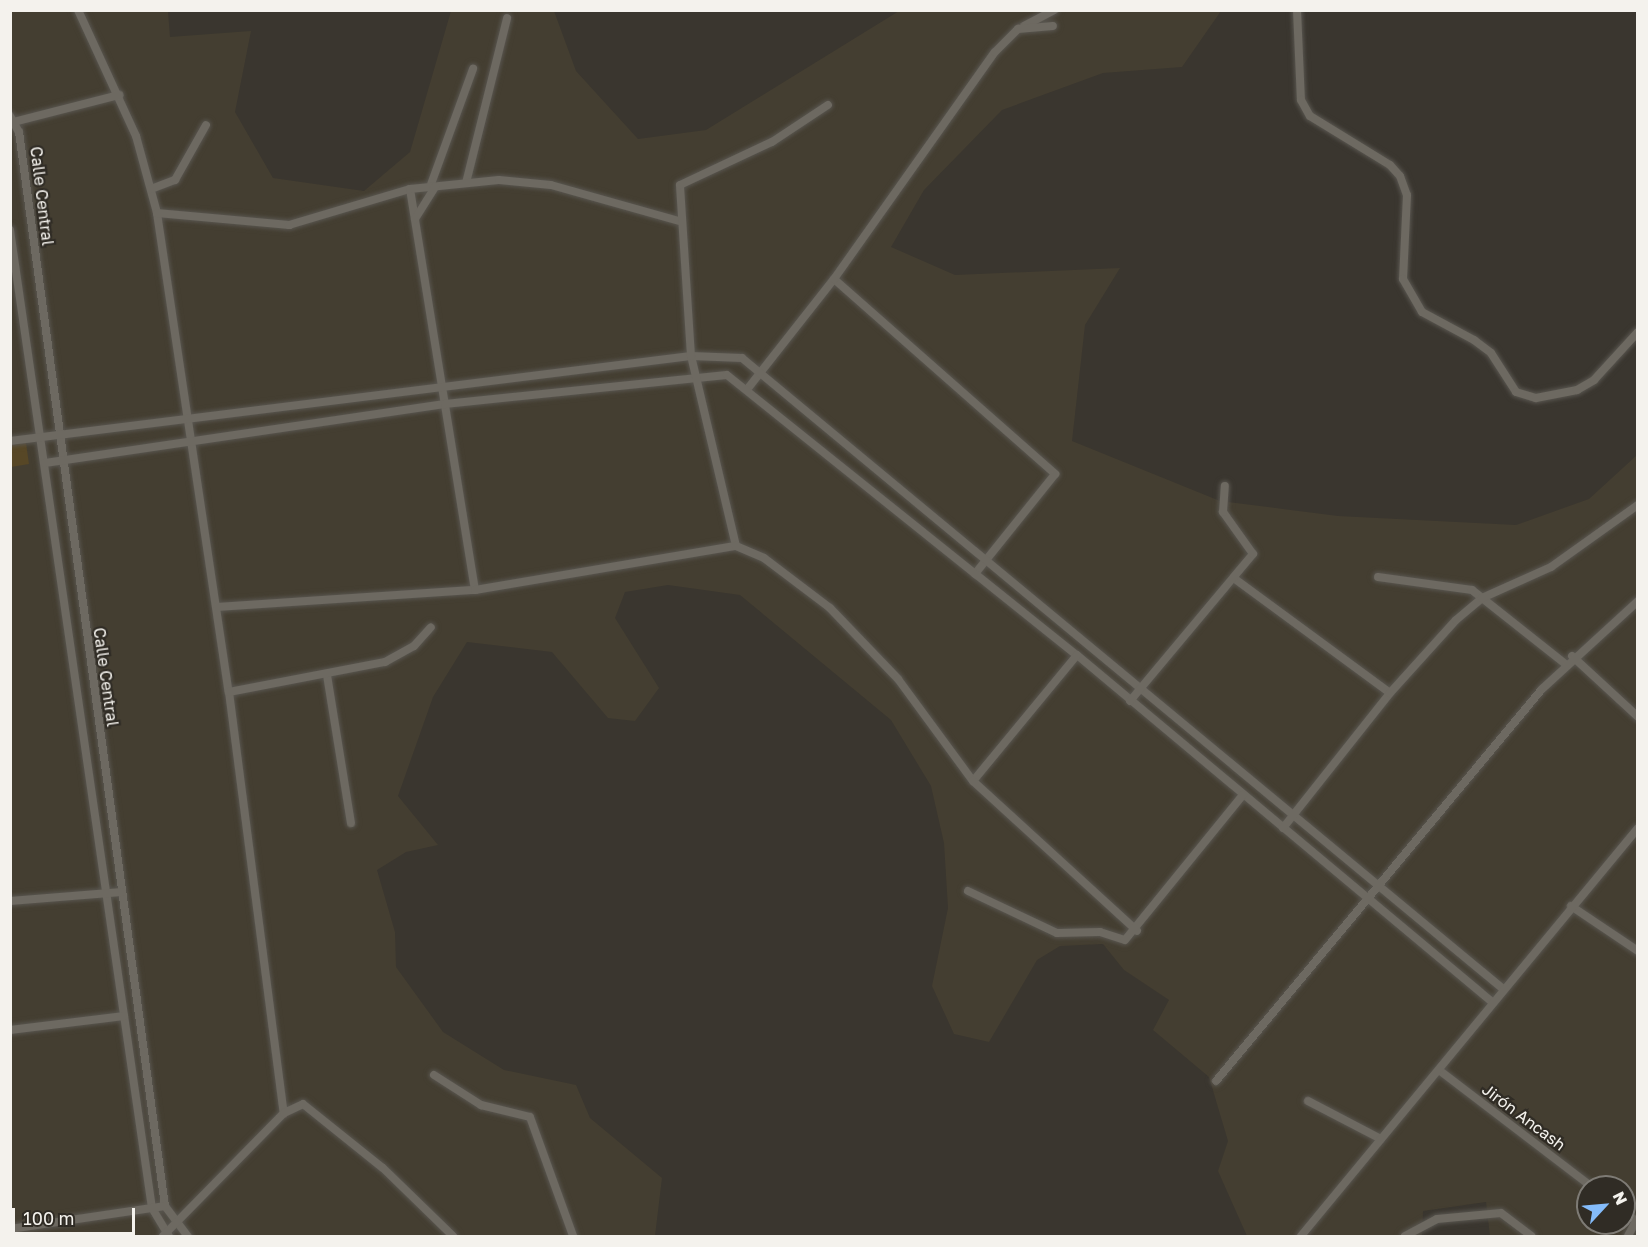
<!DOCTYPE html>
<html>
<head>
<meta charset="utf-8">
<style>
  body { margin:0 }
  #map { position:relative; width:1648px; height:1247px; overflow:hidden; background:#3a362f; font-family:"Golos Text",sans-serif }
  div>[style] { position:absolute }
  .built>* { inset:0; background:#443e31 }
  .green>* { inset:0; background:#574726 }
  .roads { filter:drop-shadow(0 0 2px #58554f) drop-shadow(0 0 2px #58554f) }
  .minor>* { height:8px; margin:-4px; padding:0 4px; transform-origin:4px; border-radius:4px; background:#6d6961 }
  span { translate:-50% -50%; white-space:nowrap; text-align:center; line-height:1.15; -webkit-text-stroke:4.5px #302c25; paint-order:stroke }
  .street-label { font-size:16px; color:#f4f2ed }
  .frame { position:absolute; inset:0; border:12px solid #f4f2ed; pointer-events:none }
  .north { position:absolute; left:1576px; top:1175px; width:60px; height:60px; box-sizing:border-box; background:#302c25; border:2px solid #7e7b75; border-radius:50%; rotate:64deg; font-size:16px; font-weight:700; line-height:24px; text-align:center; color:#f4f2ed }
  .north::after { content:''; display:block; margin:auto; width:21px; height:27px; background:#84bcfb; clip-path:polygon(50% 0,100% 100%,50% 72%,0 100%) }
  .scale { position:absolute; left:12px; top:1208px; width:123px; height:27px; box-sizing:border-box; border:3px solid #f4f2ed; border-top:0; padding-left:8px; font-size:18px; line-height:21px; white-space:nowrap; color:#f4f2ed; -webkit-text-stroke:4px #302c25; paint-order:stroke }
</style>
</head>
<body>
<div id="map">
  <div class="built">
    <div style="clip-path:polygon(evenodd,10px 11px,168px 11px,170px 37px,251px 31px,235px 112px,273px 178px,364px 191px,410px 152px,451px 11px,554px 11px,576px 71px,638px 139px,706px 130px,899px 11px,1221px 11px,1182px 67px,1103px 73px,1002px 110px,924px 190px,891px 247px,955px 275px,1120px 268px,1085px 325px,1072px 441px,1220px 501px,1338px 516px,1516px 525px,1589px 499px,1637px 455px,1637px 1236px,1490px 1236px,1486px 1202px,1423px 1211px,1422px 1236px,1247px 1236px,1218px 1171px,1228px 1141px,1209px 1077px,1153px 1030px,1169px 1000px,1124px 970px,1103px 944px,1060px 946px,1037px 960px,989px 1042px,954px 1034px,932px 986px,948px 908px,944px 843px,931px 786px,891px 720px,740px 595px,668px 585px,625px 592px,615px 618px,659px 688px,635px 721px,608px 718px,552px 652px,467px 642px,433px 697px,398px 796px,438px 845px,406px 852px,377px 870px,395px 932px,396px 967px,443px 1032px,504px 1070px,576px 1085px,590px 1118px,662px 1178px,655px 1236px,11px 1236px,10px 11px,1588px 1187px,1624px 1187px,1624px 1223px,1588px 1223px,1588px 1187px)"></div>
  </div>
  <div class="green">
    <div style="clip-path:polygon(26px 443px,29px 464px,11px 467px,10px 445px)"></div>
  </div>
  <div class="roads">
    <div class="minor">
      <div style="left:78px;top:10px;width:139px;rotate:65.3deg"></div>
      <div style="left:136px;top:136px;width:80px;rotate:74.7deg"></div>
      <div style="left:157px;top:213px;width:484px;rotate:81.5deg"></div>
      <div style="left:229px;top:692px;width:425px;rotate:82.6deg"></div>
      <div style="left:1297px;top:10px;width:90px;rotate:87.5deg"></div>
      <div style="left:1301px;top:100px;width:18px;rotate:61deg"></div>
      <div style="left:1310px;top:116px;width:94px;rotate:31.5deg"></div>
      <div style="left:1390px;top:165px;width:15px;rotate:48deg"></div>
      <div style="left:1400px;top:176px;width:20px;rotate:70deg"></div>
      <div style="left:1407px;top:195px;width:84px;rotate:92.7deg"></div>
      <div style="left:1403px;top:279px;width:38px;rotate:60deg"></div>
      <div style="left:1422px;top:312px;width:59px;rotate:28.3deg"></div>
      <div style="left:1474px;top:340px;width:21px;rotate:37deg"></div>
      <div style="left:1491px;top:353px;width:46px;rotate:57.3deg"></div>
      <div style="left:1516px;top:392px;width:21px;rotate:17deg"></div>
      <div style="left:1536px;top:398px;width:42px;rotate:-11deg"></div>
      <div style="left:1577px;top:390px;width:20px;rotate:-30deg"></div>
      <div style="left:1594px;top:380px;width:65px;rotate:-47.5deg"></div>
      <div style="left:1024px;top:26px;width:34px;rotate:-28deg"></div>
      <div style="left:10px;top:116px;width:18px;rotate:61deg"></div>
      <div style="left:19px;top:132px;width:1084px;rotate:82.26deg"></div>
      <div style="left:165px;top:1206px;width:38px;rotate:53deg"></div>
      <div style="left:10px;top:123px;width:113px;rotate:-14.4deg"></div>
      <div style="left:466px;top:183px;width:170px;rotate:-76deg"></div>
      <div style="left:430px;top:187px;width:126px;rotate:-70deg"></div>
      <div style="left:151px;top:189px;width:26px;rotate:-21deg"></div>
      <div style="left:175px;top:180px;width:63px;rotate:-60.6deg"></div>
      <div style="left:410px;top:189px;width:406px;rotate:80.8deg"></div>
      <div style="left:157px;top:213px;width:133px;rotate:5.2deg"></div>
      <div style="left:289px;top:225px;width:126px;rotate:-16.6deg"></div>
      <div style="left:410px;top:189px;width:89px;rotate:-5.8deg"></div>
      <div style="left:499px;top:180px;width:52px;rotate:5.5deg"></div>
      <div style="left:551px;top:185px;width:133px;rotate:15.7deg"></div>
      <div style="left:415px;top:219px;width:38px;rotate:-58deg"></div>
      <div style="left:10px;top:230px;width:988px;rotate:81.74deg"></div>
      <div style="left:152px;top:1208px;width:33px;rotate:59deg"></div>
      <div style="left:834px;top:279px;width:295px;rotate:41.4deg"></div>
      <div style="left:1055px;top:474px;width:128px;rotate:128.7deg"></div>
      <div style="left:749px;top:387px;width:137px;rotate:-51.8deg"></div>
      <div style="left:834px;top:279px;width:278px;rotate:-54.7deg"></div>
      <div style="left:995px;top:52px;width:33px;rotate:-45deg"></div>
      <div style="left:1018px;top:29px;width:35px;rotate:-5deg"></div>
      <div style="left:10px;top:441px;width:686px;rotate:-7.11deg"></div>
      <div style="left:691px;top:356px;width:51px;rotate:2.2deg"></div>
      <div style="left:742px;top:358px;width:987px;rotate:39.66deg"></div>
      <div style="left:45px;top:463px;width:404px;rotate:-8.4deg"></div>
      <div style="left:445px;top:404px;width:283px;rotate:-5.9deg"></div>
      <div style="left:727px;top:375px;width:448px;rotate:38.7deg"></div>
      <div style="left:1077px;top:655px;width:540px;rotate:39.89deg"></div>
      <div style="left:736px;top:546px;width:195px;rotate:-103.3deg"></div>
      <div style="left:691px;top:356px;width:171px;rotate:-93.7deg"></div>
      <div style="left:680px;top:185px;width:102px;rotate:-25.1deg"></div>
      <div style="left:772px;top:142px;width:67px;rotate:-33.5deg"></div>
      <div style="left:1378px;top:577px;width:95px;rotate:7.9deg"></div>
      <div style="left:1472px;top:590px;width:117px;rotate:38.4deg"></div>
      <div style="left:1235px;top:579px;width:192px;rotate:36.3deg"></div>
      <div style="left:217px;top:607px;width:259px;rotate:-3.8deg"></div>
      <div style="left:475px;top:590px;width:265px;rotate:-9.6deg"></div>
      <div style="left:736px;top:546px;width:30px;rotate:23deg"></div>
      <div style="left:764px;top:558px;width:83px;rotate:37.1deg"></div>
      <div style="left:830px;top:608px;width:98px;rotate:46.2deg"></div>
      <div style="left:898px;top:679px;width:127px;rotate:53.7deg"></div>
      <div style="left:1077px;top:655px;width:163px;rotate:129.5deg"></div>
      <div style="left:973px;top:781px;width:222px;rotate:42.4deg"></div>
      <div style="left:1572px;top:656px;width:90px;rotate:42.7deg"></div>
      <div style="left:327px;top:675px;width:150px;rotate:80.8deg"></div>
      <div style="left:229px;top:692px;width:159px;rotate:-10.9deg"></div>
      <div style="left:385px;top:662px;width:33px;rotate:-29deg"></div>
      <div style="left:414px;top:646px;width:25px;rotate:-48deg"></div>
      <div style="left:1130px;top:701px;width:192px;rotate:-50.1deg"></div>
      <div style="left:1253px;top:554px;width:52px;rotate:-125.5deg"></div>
      <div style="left:1223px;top:512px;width:26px;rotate:-86deg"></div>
      <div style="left:1283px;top:828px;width:172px;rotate:-51.6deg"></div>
      <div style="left:1390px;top:693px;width:98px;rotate:-47.9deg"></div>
      <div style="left:1456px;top:620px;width:34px;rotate:-40deg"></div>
      <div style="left:1482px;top:598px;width:76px;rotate:-24.2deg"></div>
      <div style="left:1551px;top:567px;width:107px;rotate:-35.5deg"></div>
      <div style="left:968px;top:891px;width:98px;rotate:25.3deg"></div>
      <div style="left:1057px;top:933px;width:43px;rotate:-1.3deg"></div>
      <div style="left:1100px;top:932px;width:26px;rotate:18deg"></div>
      <div style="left:1125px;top:940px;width:187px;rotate:-50.9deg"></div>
      <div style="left:10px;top:901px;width:112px;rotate:-4.6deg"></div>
      <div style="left:1571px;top:906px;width:81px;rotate:33.9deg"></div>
      <div style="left:10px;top:1030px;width:115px;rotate:-7deg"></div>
      <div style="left:1439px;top:1070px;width:193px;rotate:37.4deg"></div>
      <div style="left:434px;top:1075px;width:56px;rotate:32.6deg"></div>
      <div style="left:481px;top:1105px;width:50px;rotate:13.8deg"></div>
      <div style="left:530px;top:1117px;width:127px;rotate:70.1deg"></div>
      <div style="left:1216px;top:1081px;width:510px;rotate:-50.25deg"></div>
      <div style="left:1542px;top:689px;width:130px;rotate:-42.5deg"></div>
      <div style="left:1308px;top:1101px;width:82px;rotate:27.5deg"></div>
      <div style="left:1624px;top:1212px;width:17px;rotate:36deg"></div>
      <div style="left:10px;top:1229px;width:157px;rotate:-8.4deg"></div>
      <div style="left:163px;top:1236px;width:173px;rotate:-45.5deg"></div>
      <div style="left:284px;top:1113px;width:21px;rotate:-25deg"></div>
      <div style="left:303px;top:1104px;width:102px;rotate:38.7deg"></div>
      <div style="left:383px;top:1168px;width:98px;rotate:44.2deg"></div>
      <div style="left:1301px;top:1236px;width:529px;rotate:-50.44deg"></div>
      <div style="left:1405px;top:1236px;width:36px;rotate:-28deg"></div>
      <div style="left:1437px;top:1219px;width:64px;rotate:-5.4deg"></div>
      <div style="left:1501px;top:1213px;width:38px;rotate:37deg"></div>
      <div style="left:1628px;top:1236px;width:17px;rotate:-62deg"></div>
    </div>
  </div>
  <div class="street-label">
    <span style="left:42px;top:196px;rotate:83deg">Calle Central</span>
    <span style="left:106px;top:677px;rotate:82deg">Calle Central</span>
    <span style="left:1524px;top:1117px;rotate:37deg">Jirón Ancash</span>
  </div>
  <div class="frame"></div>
  <div class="north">N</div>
  <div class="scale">100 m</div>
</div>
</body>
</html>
